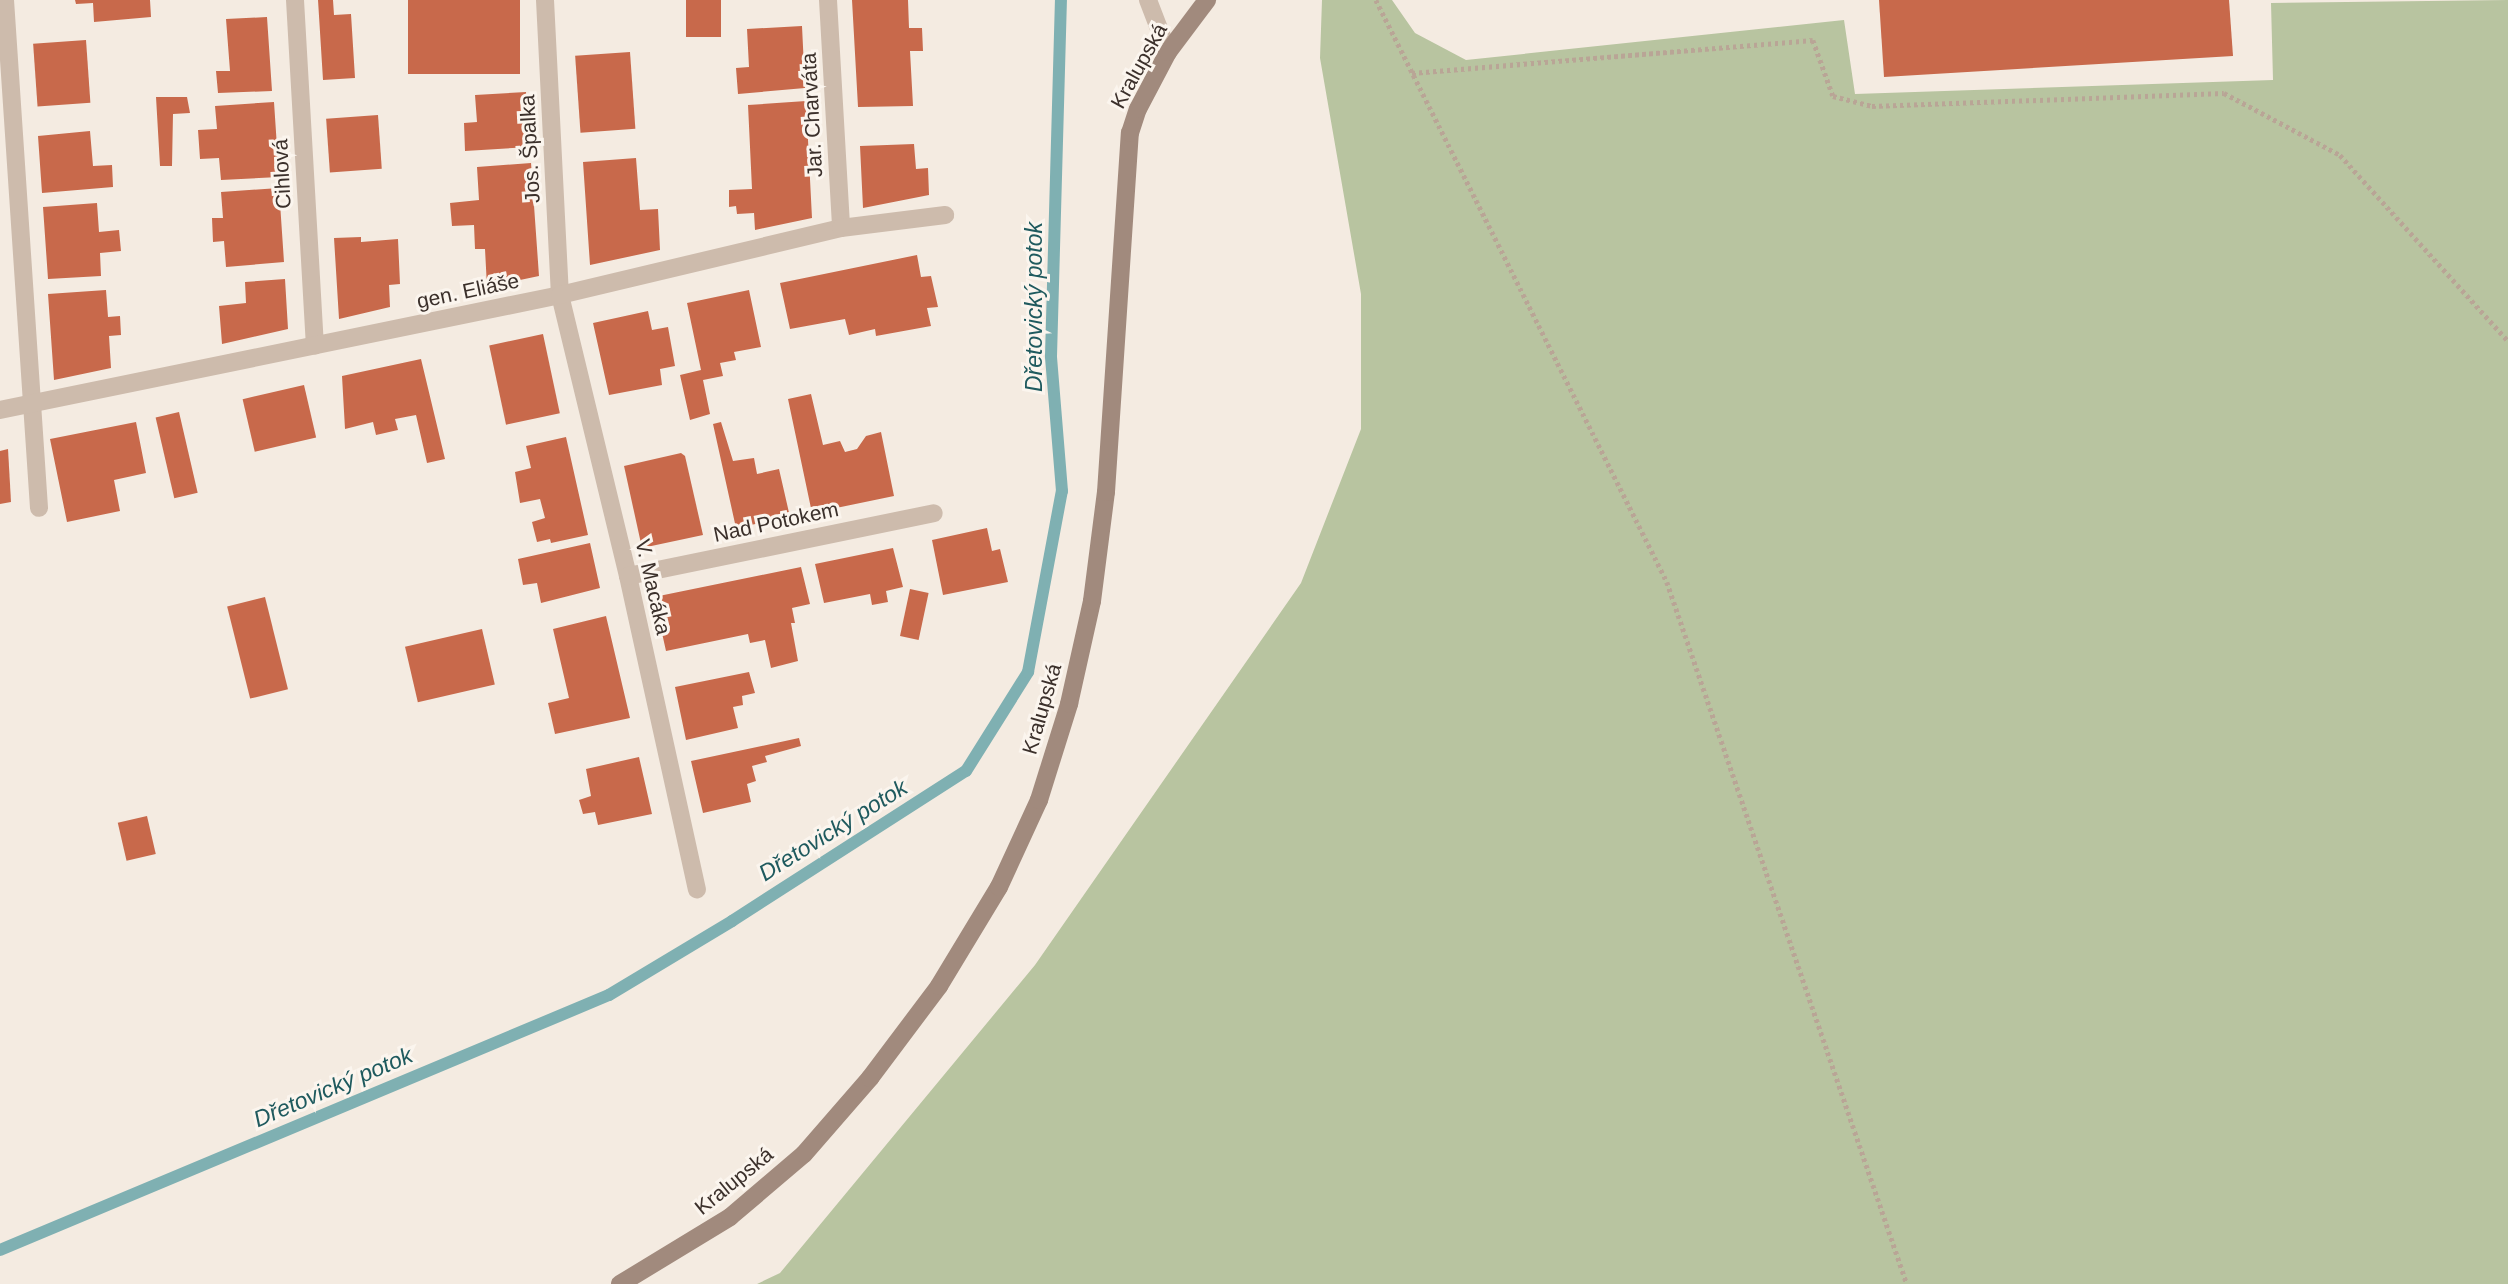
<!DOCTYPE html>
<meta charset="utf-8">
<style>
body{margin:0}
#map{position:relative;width:2508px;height:1284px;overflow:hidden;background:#f4ebe1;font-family:Arial,sans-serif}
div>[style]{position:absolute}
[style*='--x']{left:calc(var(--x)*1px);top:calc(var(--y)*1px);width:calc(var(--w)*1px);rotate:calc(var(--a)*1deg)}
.green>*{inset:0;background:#b8c4a0}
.stream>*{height:12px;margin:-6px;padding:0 6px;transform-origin:6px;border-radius:6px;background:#7fb0b2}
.building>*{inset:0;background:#c8694b;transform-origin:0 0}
.path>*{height:4.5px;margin-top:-2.25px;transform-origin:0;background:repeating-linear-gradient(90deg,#b9a596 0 3.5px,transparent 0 7px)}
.street>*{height:18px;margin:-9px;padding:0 9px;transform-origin:9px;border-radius:9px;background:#cdbbac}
.secondary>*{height:18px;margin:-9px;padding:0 9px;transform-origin:9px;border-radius:9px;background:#a18a7d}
span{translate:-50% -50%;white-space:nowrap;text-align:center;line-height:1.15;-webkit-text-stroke:6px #fbf5ee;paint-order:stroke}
.street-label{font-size:21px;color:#3b302b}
.water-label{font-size:23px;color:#1f5a5e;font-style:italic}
</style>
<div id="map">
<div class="green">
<div style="clip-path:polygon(1322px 0,1392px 0,1415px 33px,1466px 60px,1844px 20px,1855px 94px,2273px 80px,2271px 3px,2508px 0,2508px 1284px,757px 1284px,780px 1273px,1035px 965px,1301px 583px,1361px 429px,1361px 294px,1320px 58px)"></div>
</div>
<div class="stream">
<div style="--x:0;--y:1250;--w:660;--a:-22.72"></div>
<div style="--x:609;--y:995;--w:144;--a:-31"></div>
<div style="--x:732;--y:921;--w:278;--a:-32.7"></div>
<div style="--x:966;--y:771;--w:117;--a:-57.9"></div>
<div style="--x:1028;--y:672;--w:184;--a:-79.4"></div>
<div style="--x:1062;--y:491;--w:135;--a:-94.7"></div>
<div style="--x:1051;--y:356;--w:356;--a:-88.4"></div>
</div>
<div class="building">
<div style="clip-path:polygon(75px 0,150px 0,151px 17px,94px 22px,93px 3px,76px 4px)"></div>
<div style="clip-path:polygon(318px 0,333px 0,334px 15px,351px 14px,355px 78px,323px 80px)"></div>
<div style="left:408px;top:0;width:112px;height:74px"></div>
<div style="left:686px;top:0;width:35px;height:37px"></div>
<div style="clip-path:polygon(852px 0,908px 0,909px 28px,922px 28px,923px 51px,910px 51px,913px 106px,858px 107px)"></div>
<div style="clip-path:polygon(1879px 0,2229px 0,2233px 56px,1884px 77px)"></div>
<div style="clip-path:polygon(267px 17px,272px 91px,218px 93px,216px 71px,230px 71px,226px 19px)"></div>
<div style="clip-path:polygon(802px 26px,805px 88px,738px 94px,736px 68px,749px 67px,747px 29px)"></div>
<div style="left:86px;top:40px;width:63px;height:53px;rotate:86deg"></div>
<div style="left:630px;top:52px;width:77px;height:55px;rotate:86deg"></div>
<div style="clip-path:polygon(526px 92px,530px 147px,465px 151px,464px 123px,477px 122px,475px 95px)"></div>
<div style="clip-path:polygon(156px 97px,187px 97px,190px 113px,173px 114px,172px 166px,160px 166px)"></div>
<div style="clip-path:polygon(806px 101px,812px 218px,755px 230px,754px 213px,737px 214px,736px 206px,729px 207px,729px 190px,752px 189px,748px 105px)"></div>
<div style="clip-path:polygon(274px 102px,279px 177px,221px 180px,219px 158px,200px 159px,198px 130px,217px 129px,215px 106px)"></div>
<div style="left:378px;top:115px;width:54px;height:52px;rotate:86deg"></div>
<div style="clip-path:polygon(90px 131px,93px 166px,112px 165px,113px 187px,42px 193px,38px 136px)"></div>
<div style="clip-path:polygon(914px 144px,916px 169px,928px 168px,929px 195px,863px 208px,860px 146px)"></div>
<div style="clip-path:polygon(636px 158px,640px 210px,658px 209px,660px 250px,590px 265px,583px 162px)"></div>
<div style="clip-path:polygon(531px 163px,539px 276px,487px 287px,485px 249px,475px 249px,474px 225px,452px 226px,450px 203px,479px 200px,477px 167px)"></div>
<div style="clip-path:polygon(279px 188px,284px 262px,226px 267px,224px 241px,213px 242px,212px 218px,223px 218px,221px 192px)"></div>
<div style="clip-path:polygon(97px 203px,99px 232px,119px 230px,121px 251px,100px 253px,101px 276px,48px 279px,43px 207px)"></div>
<div style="clip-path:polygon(361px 237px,361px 242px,398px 239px,400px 284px,389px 285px,390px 307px,339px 319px,334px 238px)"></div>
<div style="clip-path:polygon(917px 255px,921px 277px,931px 276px,938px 307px,927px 308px,931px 326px,876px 336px,875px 329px,849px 335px,845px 319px,790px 329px,780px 283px)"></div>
<div style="clip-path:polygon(285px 279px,288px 329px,222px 344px,219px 306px,246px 303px,245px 282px)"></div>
<div style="clip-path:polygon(106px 290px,108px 317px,120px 316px,121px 335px,109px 336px,111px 368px,54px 380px,48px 294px)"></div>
<div style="clip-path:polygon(749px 290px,761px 347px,734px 352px,736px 360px,720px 363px,723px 376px,703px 380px,710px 414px,690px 420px,680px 375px,701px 370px,687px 303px)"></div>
<div style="clip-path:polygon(648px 311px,652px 330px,668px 327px,675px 366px,660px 369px,662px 385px,609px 395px,593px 323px)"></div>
<div style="left:543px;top:334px;width:81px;height:55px;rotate:78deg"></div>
<div style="clip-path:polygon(421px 359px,445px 459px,427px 463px,416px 415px,395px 419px,398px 430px,376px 435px,373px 422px,345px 429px,342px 376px)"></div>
<div style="left:304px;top:385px;width:54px;height:63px;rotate:77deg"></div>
<div style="clip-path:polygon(811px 394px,823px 445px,840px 441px,845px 452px,857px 449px,866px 436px,881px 432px,894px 496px,812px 513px,788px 399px)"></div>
<div style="left:179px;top:412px;width:83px;height:24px;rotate:77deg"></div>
<div style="clip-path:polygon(136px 422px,146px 473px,114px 480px,120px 511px,67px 522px,50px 439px)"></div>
<div style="clip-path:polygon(721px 422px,733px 461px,754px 458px,757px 474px,779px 469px,790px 517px,736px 528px,713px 424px)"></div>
<div style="clip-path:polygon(566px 437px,588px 535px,551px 543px,550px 539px,537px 542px,532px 522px,545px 518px,540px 499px,520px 503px,515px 472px,531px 468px,526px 446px)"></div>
<div style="clip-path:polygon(8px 449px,11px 502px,0 504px,0 451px)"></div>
<div style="clip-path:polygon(681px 453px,685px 456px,703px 535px,642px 548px,624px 466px)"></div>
<div style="clip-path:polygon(987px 528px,992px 551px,1000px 549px,1008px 582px,943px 595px,932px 540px)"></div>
<div style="clip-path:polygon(590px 543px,600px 588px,541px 603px,537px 583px,523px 585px,518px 559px)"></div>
<div style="clip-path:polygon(893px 548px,903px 587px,886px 591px,888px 602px,872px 605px,870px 594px,824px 603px,815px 564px)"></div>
<div style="clip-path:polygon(801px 567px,810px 604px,792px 608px,795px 623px,791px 623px,798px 661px,771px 668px,765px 640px,750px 643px,748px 634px,666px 651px,654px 597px)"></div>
<div style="left:910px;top:589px;width:19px;height:48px;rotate:12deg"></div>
<div style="left:265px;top:597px;width:95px;height:39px;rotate:76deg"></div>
<div style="clip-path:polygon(606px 616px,630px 718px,555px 734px,548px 703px,569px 698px,553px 629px)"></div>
<div style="left:482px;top:629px;width:57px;height:79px;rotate:77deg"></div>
<div style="clip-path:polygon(749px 672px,755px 693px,742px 696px,743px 705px,733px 707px,738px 728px,686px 740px,675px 687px)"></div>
<div style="clip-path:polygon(799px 738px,801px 746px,765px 756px,767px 762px,752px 766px,756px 781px,747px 784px,751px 802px,703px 813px,691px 761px)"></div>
<div style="clip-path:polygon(639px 757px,652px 814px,598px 825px,595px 812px,583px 814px,579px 800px,591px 796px,586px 769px)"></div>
<div style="left:147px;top:816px;width:39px;height:30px;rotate:77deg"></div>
</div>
<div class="path">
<div style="--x:1376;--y:0;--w:651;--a:63.43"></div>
<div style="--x:1667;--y:582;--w:742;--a:71.13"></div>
<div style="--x:1412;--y:73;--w:402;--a:-4.7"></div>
<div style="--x:1813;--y:40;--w:59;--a:70.3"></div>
<div style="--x:1833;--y:96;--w:40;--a:14.4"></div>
<div style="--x:1872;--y:106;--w:352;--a:-2.1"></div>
<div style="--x:2224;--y:93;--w:132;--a:28.1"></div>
<div style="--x:2340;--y:155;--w:251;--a:47.9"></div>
</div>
<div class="street">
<div style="--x:5;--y:0;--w:509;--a:86.17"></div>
<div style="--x:295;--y:0;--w:346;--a:86.7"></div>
<div style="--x:545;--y:0;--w:295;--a:87.1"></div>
<div style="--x:560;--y:295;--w:289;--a:76.4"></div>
<div style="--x:628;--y:576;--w:321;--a:77.6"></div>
<div style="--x:828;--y:0;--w:228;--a:86.7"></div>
<div style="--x:1148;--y:0;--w:56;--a:69"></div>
<div style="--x:0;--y:410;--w:572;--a:-11.6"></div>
<div style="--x:560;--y:295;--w:289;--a:-13.4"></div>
<div style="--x:841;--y:228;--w:105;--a:-7.1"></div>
<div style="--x:628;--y:576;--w:312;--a:-11.6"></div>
</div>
<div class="secondary">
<div style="--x:620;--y:1284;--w:129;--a:-31.3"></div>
<div style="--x:730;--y:1217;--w:97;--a:-40.4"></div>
<div style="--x:804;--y:1154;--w:101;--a:-49"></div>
<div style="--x:870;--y:1078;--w:115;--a:-53.1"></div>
<div style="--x:939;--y:986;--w:116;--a:-58.8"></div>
<div style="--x:999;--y:887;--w:96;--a:-65.3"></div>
<div style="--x:1039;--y:800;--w:101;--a:-72.6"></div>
<div style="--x:1069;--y:704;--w:106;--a:-77.4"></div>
<div style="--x:1092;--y:601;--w:110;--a:-82.7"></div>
<div style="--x:1106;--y:492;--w:360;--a:-86.2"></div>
<div style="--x:1130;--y:133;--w:25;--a:-72"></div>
<div style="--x:1138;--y:109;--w:64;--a:-62.2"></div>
<div style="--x:1168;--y:52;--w:65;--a:-53.1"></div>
</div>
<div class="street-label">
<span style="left:1139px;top:66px;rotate:-61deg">Kralupská</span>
<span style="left:812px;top:115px;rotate:-93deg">Jar. Charváta</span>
<span style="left:530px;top:149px;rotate:-93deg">Jos. Špalka</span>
<span style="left:282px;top:174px;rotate:-93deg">Cihlová</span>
<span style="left:468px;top:291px;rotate:-12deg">gen. Eliáše</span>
<span style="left:776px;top:522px;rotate:-12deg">Nad Potokem</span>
<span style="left:653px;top:587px;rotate:77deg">V. Macáka</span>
<span style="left:1042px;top:709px;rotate:-74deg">Kralupská</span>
<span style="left:734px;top:1181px;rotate:-39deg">Kralupská</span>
</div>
<div class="water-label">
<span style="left:1034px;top:307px;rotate:-90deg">Dřetovický potok</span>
<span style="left:833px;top:830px;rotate:-32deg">Dřetovický potok</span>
<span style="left:333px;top:1087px;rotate:-23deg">Dřetovický potok</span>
</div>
</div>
